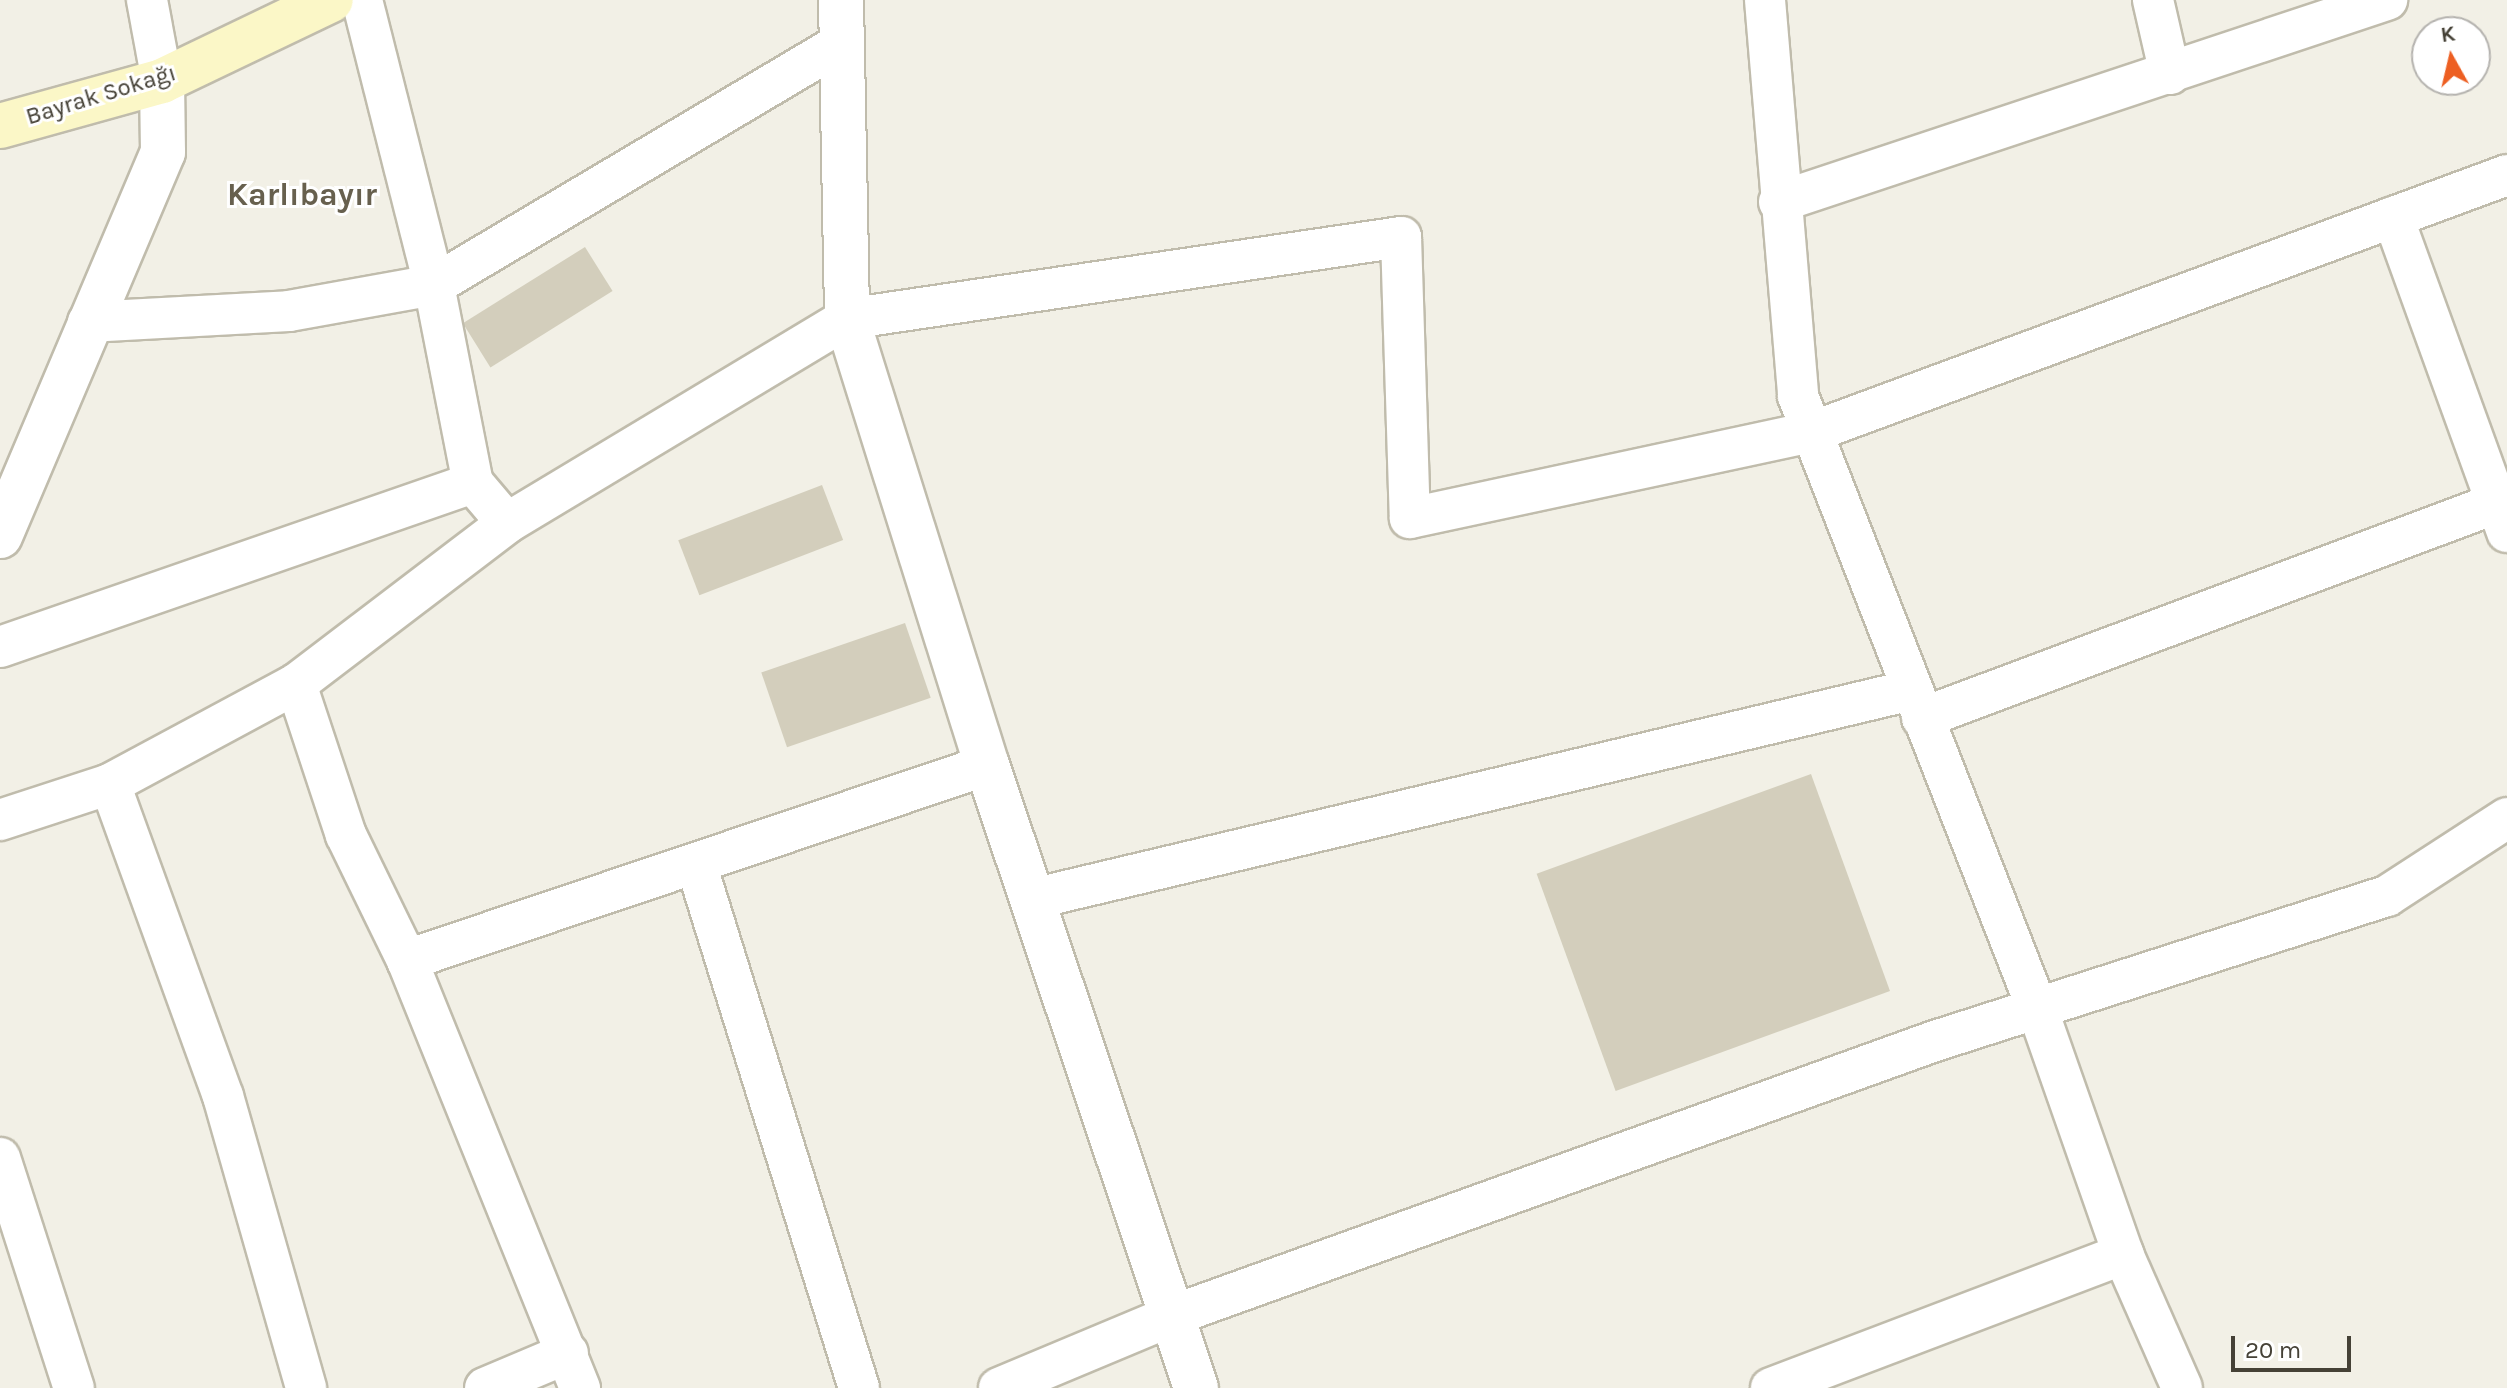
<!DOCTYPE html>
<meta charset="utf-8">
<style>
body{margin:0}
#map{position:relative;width:2507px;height:1388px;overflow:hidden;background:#f2f0e6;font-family:Karla,sans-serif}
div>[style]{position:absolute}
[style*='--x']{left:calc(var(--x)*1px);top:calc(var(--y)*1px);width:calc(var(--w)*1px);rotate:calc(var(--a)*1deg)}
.building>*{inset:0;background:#d3cebc;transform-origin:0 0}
.roads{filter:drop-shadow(2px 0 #c0bcac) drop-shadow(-2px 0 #c0bcac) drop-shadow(0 2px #c0bcac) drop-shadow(0 -2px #c0bcac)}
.minor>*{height:40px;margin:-20px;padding:0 20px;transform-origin:20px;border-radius:20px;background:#fff}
.tertiary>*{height:44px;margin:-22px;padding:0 22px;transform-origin:22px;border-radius:22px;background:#fff}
.secondary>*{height:44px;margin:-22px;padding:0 22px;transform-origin:22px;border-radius:22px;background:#fbf7c7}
span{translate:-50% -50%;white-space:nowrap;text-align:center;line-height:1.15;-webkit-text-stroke:6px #fff;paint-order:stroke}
.street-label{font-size:24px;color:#454136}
.district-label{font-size:32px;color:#67604e;font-weight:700}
.north{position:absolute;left:2411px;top:16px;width:80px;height:80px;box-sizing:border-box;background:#fff;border:2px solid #b5b3af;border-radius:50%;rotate:352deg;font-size:22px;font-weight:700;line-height:32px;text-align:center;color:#454136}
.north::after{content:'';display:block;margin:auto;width:28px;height:36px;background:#ed5f22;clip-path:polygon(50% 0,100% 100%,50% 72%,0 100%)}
.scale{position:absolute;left:2231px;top:1336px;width:120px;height:36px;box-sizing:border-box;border:4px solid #454136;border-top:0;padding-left:10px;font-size:24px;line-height:28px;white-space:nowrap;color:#454136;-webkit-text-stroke:6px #fff;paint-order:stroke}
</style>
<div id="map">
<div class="building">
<div style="left:585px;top:247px;width:52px;height:144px;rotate:58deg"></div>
<div style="left:822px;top:485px;width:59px;height:154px;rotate:69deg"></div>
<div style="left:905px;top:623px;width:79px;height:152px;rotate:71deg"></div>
<div style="left:1811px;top:774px;width:231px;height:292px;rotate:70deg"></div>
</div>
<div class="roads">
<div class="minor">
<div style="--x:147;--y:0;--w:82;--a:79.5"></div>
<div style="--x:362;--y:0;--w:294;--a:75.8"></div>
<div style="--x:434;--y:285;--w:202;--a:78.9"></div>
<div style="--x:1765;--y:0;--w:397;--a:85.2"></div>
<div style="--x:1798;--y:396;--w:657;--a:68.67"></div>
<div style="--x:2037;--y:1008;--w:261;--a:70.7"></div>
<div style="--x:2123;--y:1254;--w:146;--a:66.2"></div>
<div style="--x:2153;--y:0;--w:76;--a:77.1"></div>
<div style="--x:1779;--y:202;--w:641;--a:-18.38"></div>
<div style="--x:2393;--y:217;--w:335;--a:70.1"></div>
<div style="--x:88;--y:322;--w:201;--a:-3.1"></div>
<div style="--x:289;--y:311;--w:147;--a:-10.2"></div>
<div style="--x:434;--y:285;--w:474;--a:-30.7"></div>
<div style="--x:0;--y:647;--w:501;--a:-19.12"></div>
<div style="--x:473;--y:483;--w:52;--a:49.6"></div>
<div style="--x:296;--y:684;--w:159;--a:71.7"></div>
<div style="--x:346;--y:835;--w:139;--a:64"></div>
<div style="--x:407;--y:960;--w:462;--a:68"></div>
<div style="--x:1922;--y:718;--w:611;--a:-20.51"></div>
<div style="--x:110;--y:784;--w:332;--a:70.1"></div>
<div style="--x:223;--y:1096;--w:304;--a:74.1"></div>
<div style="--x:0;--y:820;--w:116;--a:-18.1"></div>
<div style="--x:110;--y:784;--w:211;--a:-28.3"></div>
<div style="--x:296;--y:684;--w:265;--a:-37.3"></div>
<div style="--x:507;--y:523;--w:397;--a:-31"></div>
<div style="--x:847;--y:319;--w:560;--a:-8.42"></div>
<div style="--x:1401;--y:237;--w:281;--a:88.2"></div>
<div style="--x:1410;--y:518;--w:411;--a:-12.1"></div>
<div style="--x:1812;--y:432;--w:741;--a:-20.29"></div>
<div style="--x:696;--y:864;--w:549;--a:72.72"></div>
<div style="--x:1032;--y:899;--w:904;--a:-13.37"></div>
<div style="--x:407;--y:960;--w:612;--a:-18.58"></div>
<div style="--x:0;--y:1158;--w:242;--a:72.2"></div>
<div style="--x:485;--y:1388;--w:90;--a:-22.9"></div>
<div style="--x:999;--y:1388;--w:186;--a:-22.7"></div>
<div style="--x:1171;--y:1316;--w:812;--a:-19.8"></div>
<div style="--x:1935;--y:1041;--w:475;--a:-17.8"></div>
<div style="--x:2387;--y:896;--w:143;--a:-33"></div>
<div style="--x:1771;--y:1388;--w:377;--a:-20.8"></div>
</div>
<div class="tertiary">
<div style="--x:841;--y:0;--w:319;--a:88.9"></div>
<div style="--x:847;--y:319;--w:467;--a:72.6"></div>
<div style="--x:987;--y:765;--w:657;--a:71.45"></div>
<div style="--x:0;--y:536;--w:417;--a:-67"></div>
<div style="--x:163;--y:152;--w:71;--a:-90.8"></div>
</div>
<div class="secondary">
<div style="--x:0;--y:126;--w:168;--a:-15.5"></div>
<div style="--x:162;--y:81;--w:187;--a:-25.6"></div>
</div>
</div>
<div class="street-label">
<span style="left:101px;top:95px;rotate:-17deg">Bayrak Sokağı</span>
</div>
<div class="district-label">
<span style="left:302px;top:195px">Karlıbayır</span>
</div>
<div class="north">K</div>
<div class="scale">20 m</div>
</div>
